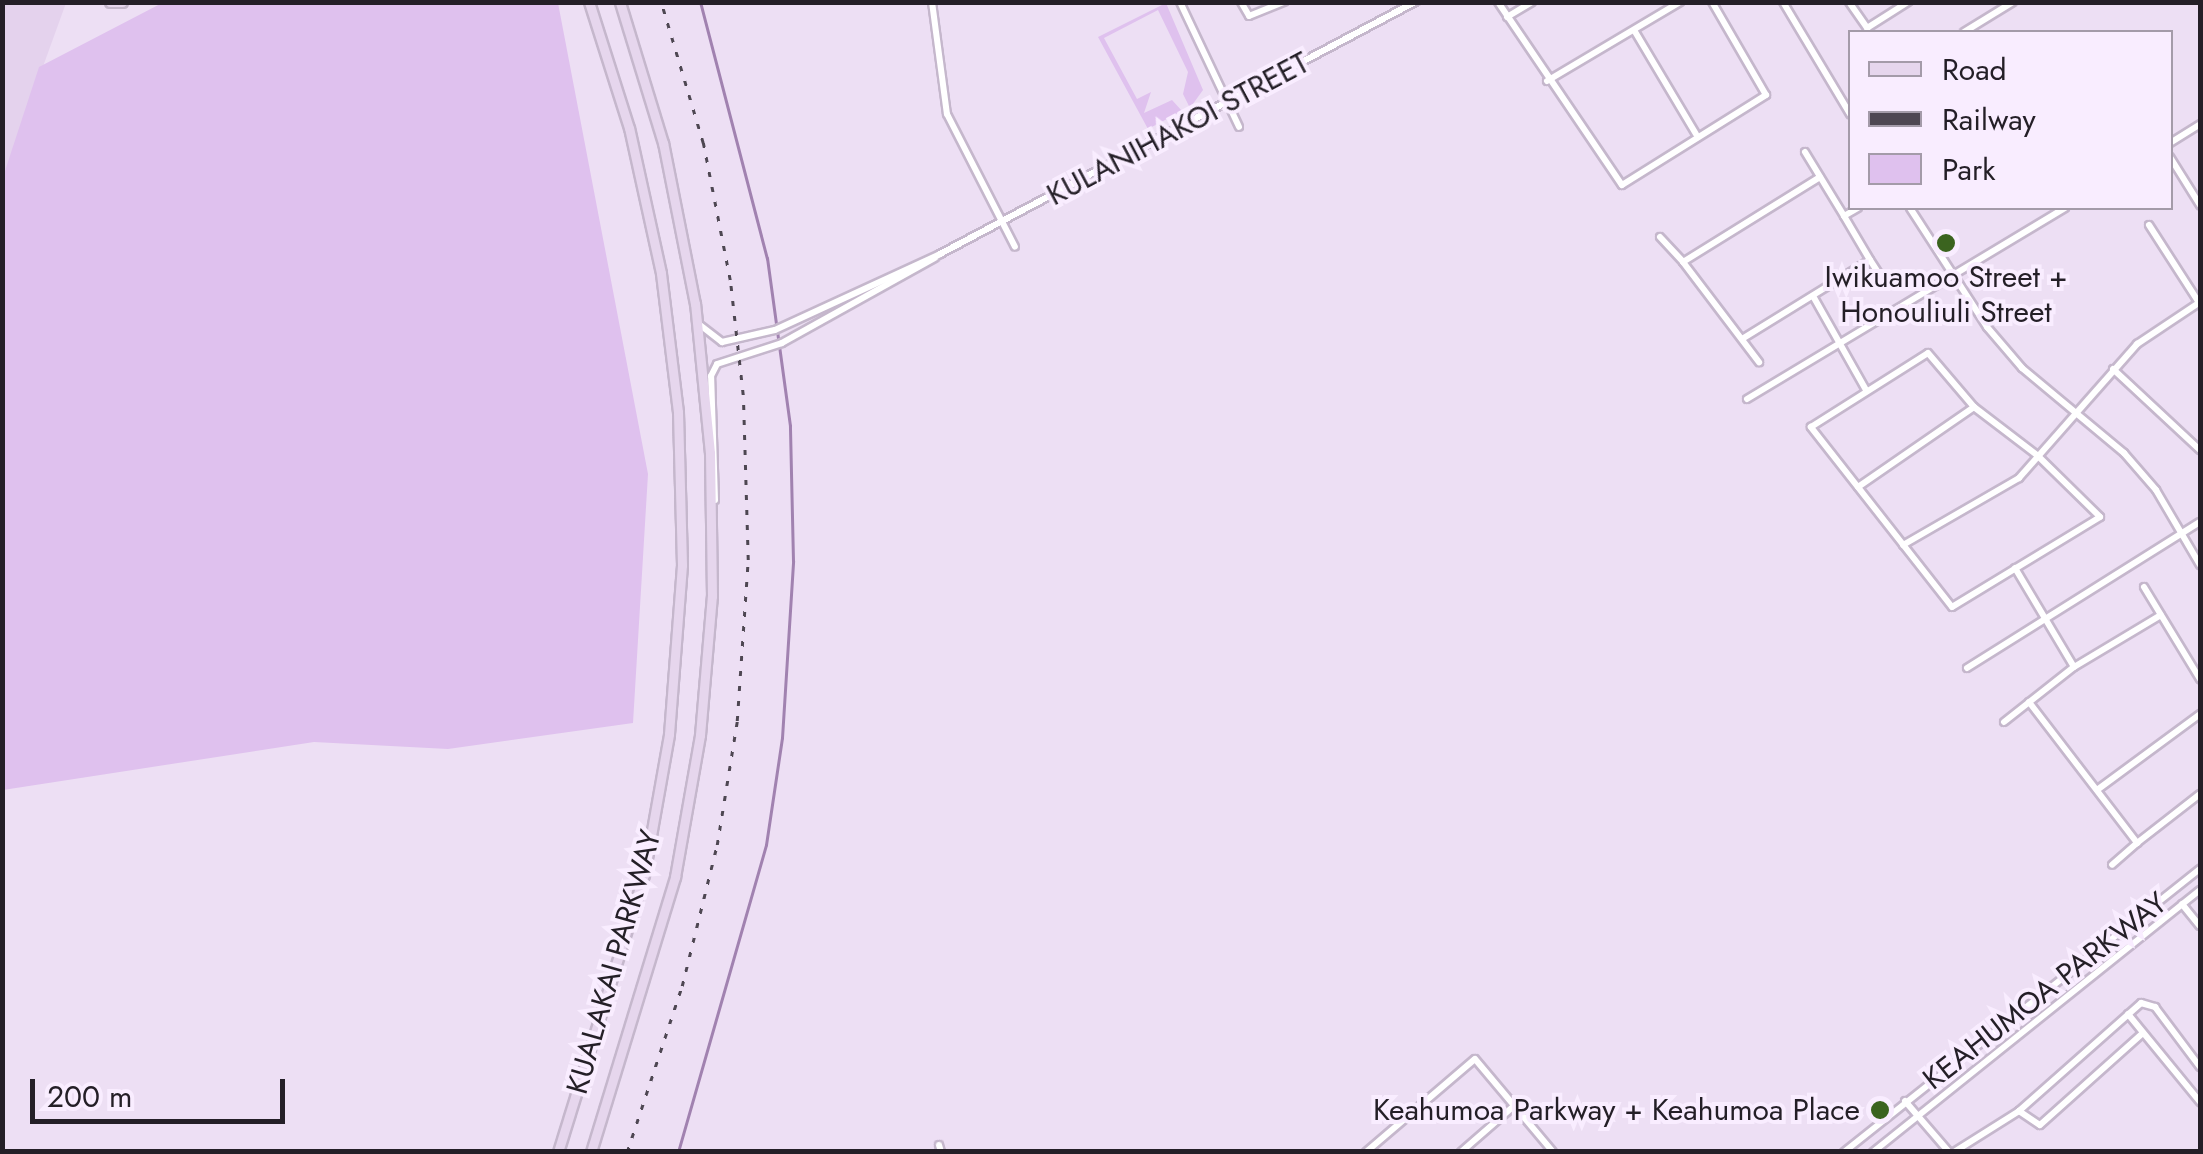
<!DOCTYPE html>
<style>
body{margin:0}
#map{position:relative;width:2203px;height:1154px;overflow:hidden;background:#eddff4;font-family:Jost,sans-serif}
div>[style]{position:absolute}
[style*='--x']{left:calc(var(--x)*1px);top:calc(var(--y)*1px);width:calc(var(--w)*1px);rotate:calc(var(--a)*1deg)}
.built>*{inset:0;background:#e4d2ed}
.green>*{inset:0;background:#dfc1ee}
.stream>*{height:2.5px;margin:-1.25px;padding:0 1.25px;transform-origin:1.25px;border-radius:1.25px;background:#a182b0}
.roads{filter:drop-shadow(2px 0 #c5b7cc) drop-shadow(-2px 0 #c5b7cc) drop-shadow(0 2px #c5b7cc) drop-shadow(0 -2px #c5b7cc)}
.minor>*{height:6px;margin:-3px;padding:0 3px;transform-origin:3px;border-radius:3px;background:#fff}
.secondary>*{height:9px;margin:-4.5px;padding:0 4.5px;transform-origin:4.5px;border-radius:4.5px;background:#e6d6ed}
.rail>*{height:2.5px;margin-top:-1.25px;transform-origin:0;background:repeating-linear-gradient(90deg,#4e4752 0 5px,transparent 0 15px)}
.dots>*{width:28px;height:28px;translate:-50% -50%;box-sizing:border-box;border:5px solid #f9edff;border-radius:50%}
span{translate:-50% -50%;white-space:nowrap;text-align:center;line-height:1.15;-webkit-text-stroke:8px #f9edff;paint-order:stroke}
.street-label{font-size:30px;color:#241f27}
.poi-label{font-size:30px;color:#241f27}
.right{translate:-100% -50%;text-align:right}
.frame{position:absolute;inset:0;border:5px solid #241f27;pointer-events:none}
.legend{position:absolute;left:1848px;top:30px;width:325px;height:180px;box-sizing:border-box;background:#f9edff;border:2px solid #a49ba9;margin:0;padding:12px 18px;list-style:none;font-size:30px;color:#241f27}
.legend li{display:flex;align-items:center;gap:20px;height:50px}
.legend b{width:50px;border:2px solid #a49ba9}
.scale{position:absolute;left:30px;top:1079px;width:255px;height:45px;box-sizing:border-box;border:5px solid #241f27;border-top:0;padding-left:12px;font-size:30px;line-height:35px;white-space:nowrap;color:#241f27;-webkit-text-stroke:8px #f9edff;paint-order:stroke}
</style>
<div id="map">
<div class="built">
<div style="clip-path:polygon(3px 3px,66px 3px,3px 177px)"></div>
</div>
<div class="green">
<div style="clip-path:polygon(164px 2px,558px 3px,648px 474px,633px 723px,448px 749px,314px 742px,3px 790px,3px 177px,39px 67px)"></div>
<div style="clip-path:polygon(1166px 3px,1203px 90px,1190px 108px,1183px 94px,1188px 72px,1158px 10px,1104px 38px,1137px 99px,1151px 92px,1144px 113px,1172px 100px,1182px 111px,1148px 129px,1098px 37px)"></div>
</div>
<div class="stream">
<div style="--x:678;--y:1152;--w:319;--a:-74"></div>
<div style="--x:766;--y:845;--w:108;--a:-81.5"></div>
<div style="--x:782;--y:738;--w:177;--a:-86.4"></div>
<div style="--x:793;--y:561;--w:135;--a:-91.3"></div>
<div style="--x:790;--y:426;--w:169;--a:-97.8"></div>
<div style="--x:767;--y:259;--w:266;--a:-104.6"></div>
</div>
<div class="roads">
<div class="minor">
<div style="--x:932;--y:2;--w:113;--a:82.4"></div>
<div style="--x:947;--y:114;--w:149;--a:62.9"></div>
<div style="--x:1180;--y:2;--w:138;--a:64.7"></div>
<div style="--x:1241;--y:2;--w:16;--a:60"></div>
<div style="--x:1249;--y:16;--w:38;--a:-22"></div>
<div style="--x:1498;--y:2;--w:221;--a:55.9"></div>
<div style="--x:1622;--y:185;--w:170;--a:-32"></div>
<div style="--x:1766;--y:95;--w:108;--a:-120.1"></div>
<div style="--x:1783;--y:2;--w:131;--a:59.1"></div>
<div style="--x:1849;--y:2;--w:32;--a:55"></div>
<div style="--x:1867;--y:28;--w:49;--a:-32.4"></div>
<div style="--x:1507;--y:17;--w:29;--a:-31"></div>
<div style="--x:1634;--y:30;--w:121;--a:59.2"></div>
<div style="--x:1964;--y:32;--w:57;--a:-31.5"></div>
<div style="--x:1547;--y:81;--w:155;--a:-30.7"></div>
<div style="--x:2170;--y:143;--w:36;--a:-32"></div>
<div style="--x:1805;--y:152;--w:75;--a:58.6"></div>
<div style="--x:1844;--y:216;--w:16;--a:-30"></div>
<div style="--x:2170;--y:157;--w:57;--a:58"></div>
<div style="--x:1910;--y:208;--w:142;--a:57.1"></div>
<div style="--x:1987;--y:327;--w:54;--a:49.5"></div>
<div style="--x:2022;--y:368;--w:133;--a:39.8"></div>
<div style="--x:2124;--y:453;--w:49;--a:49.1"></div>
<div style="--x:2156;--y:490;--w:87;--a:59.6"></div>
<div style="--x:1844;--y:216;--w:51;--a:59.4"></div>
<div style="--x:2149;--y:225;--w:94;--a:57.2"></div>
<div style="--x:1660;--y:237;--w:34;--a:47"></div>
<div style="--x:1683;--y:262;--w:161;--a:-31.8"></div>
<div style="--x:1683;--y:262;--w:126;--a:52.8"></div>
<div style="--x:1813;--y:296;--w:108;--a:60.6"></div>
<div style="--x:700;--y:325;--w:28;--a:38"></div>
<div style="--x:722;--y:342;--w:54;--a:-12.8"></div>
<div style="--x:775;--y:330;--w:182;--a:-24.7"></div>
<div style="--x:940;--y:254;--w:538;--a:-27.95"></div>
<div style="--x:1742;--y:339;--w:150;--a:-31.7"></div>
<div style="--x:1870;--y:260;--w:27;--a:57"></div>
<div style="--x:1928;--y:353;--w:71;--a:49.6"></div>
<div style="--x:1974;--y:407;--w:81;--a:37.4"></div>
<div style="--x:2038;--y:456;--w:87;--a:44.5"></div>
<div style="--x:2100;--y:517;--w:173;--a:148.7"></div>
<div style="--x:1952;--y:607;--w:229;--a:-128.1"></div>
<div style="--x:1811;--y:427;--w:138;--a:-32.3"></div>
<div style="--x:2113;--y:369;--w:119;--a:43"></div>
<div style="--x:1747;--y:399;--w:371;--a:-31"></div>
<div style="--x:1858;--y:487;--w:141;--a:-34.6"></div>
<div style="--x:715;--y:500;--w:124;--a:-91.8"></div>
<div style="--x:711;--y:376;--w:13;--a:-63"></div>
<div style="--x:717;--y:364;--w:68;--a:-17.9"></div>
<div style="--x:782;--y:343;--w:175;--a:-29.1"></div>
<div style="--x:1903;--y:545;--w:134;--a:-30"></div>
<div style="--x:2019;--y:478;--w:179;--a:-48.6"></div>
<div style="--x:2137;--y:344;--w:76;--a:-33.7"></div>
<div style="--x:2015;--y:568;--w:115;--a:59.2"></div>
<div style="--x:2144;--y:587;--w:108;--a:58.7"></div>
<div style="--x:1967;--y:668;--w:275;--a:-32.1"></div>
<div style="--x:2029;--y:702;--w:178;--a:52.5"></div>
<div style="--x:2137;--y:843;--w:33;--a:139"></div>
<div style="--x:2004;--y:722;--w:89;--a:-38.2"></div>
<div style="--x:2074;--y:667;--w:101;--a:-30.9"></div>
<div style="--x:2097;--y:790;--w:128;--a:-36.4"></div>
<div style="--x:2137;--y:843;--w:80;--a:-37.9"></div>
<div style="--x:2182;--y:904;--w:28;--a:51"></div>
<div style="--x:2128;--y:1014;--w:114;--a:50.7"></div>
<div style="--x:1905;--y:1101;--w:67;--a:49.2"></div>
<div style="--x:2019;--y:1111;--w:25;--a:34"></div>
<div style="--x:2040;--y:1125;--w:138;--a:-41.8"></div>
<div style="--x:939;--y:1145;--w:7;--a:74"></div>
<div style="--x:1366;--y:1152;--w:143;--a:-40.5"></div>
<div style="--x:1475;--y:1059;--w:121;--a:50"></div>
<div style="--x:1461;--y:1152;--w:70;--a:-41"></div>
<div style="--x:1844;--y:1152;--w:455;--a:-38.5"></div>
<div style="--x:1873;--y:1152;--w:419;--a:-38.7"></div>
<div style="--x:1954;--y:1152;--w:77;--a:-32.2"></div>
<div style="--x:2019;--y:1111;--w:163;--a:-41.5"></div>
<div style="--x:2141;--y:1003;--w:15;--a:16"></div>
<div style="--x:2155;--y:1007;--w:75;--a:53.1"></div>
</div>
<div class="secondary">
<div style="--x:110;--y:2;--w:12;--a:0"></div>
<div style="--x:558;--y:1152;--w:290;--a:-72.8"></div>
<div style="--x:644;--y:875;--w:143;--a:-79.9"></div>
<div style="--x:669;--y:734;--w:169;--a:-85.6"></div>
<div style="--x:682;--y:565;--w:153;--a:-91.5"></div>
<div style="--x:678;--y:412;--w:140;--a:-97"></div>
<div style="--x:661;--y:273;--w:148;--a:-102.4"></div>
<div style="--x:629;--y:128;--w:132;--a:-107.6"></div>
<div style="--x:591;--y:1152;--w:288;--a:-73"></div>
<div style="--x:675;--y:877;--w:144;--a:-80"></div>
<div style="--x:700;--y:735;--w:140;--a:-85.1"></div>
<div style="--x:712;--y:596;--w:143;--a:-90.8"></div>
<div style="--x:710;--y:453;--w:150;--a:-95.7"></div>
<div style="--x:695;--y:304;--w:164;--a:-101.2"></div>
<div style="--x:663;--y:143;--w:147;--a:-107"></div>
</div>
</div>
<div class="rail">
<div style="--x:627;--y:1152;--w:175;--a:-71.7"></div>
<div style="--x:682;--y:986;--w:145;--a:-76.1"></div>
<div style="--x:717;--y:845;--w:126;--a:-80.8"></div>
<div style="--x:737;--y:721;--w:161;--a:-86.1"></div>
<div style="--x:748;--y:560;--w:165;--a:-91.7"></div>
<div style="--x:743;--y:395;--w:116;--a:-96.4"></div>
<div style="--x:730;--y:280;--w:140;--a:-101.1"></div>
<div style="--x:703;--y:143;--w:147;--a:-106.6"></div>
</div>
<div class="dots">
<div style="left:1946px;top:243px;background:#3b641f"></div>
<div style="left:1880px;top:1110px;background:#3b641f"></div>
</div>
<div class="street-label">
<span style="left:1178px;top:129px;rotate:-28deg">KULANIHAKOI STREET</span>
<span style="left:614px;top:962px;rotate:-74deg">KUALAKAI PARKWAY</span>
<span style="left:2045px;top:991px;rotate:-38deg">KEAHUMOA PARKWAY</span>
</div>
<div class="poi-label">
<span style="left:1946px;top:294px">Iwikuamoo Street +<br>Honouliuli Street</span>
<span class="right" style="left:1860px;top:1110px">Keahumoa Parkway + Keahumoa Place</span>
</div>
<div class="frame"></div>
<ul class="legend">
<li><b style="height:12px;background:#e6d6ed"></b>Road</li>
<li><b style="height:12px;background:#4e4752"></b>Railway</li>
<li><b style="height:28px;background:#dfc1ee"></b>Park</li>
</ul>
<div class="scale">200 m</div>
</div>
